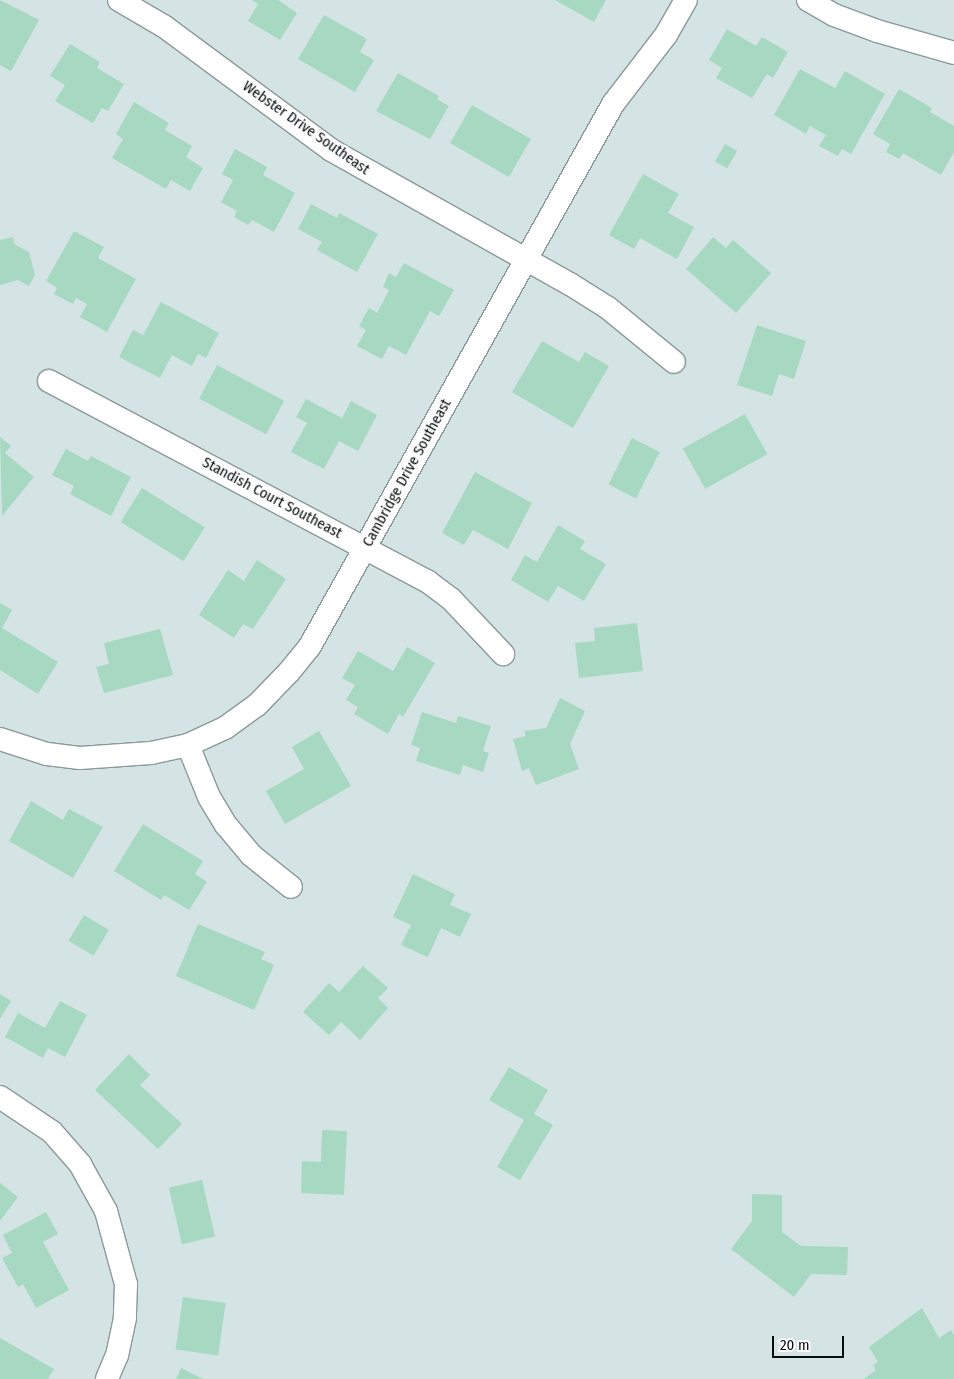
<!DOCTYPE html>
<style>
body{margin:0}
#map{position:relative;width:954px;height:1379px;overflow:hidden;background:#d4e4e4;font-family:"Fira Sans Condensed",sans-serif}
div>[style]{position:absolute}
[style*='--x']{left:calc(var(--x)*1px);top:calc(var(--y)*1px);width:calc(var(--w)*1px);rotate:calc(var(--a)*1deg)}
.building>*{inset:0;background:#a7d8c2;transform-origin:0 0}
.roads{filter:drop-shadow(1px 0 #8a9999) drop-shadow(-1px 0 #8a9999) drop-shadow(0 1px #8a9999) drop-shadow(0 -1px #8a9999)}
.minor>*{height:22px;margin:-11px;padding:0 11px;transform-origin:11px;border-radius:11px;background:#fff}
span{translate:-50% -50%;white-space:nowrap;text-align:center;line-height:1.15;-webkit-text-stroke:4px #fff;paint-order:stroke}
.street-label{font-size:15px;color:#070c0c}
.scale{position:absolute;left:772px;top:1336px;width:72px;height:22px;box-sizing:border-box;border:2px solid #070c0c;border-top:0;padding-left:6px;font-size:15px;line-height:18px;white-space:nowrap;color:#070c0c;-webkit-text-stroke:4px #fff;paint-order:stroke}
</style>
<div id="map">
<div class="building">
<div style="clip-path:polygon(0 0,39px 20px,11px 71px,0 65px)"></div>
<div style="clip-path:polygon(252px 0,278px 0,297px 13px,280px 40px,248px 21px,258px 4px)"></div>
<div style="clip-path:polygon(555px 0,606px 0,594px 22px)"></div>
<div style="clip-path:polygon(324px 15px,367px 39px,360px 52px,374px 60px,355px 92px,298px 59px)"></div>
<div style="clip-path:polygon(727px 29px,756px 46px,762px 37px,788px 52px,773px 78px,767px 74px,752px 98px,716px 78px,722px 68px,709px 60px)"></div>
<div style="clip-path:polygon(70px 44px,100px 62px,97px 68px,124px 84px,108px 111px,102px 108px,93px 123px,55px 101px,65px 85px,50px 76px)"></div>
<div style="clip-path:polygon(800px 69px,835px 88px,845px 71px,885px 94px,851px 154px,842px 149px,838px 156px,819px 146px,826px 135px,810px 126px,806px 134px,774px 115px)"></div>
<div style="clip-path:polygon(398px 73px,439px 96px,437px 99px,449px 106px,430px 139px,376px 111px)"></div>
<div style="clip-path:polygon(899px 89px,932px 108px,930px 112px,954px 126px,954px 152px,941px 175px,903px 153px,899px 159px,886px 152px,890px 144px,873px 134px)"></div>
<div style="clip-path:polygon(134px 102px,169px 123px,165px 130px,192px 146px,186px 157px,203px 168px,190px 191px,171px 180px,166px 189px,112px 158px,123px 139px,116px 134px)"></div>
<div style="left:472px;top:105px;width:68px;height:44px;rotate:30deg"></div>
<div style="left:725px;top:144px;width:14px;height:20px;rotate:30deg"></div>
<div style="clip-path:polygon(235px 149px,267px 167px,263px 175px,295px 193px,274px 232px,252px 220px,248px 225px,234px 217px,237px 211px,221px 202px,233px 180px,222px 174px)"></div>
<div style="clip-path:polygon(643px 174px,679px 194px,668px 213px,694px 227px,677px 259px,640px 238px,634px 249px,609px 235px)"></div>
<div style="clip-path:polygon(311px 204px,337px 218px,339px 213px,378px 234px,357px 272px,317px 250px,322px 242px,298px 229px)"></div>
<div style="clip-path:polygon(74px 231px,104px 247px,98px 258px,136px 279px,107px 332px,80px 317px,87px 304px,76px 298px,73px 304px,54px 294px,57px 288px,46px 281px)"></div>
<div style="clip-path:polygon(13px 237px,14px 244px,29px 252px,35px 275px,29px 286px,18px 280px,0 285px,0 240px)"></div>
<div style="clip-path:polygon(713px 237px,726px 248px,733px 240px,771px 273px,736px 313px,686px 269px)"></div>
<div style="clip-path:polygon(404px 263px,454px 290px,439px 316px,430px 311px,406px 355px,389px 346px,382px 359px,357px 346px,366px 330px,359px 326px,369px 308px,377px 313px,389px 290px,383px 287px,389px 273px,396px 277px)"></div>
<div style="clip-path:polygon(161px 302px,219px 333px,206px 358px,198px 354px,192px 366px,172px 355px,160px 378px,119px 357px,133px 330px,143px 335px)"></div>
<div style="clip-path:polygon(757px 325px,806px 341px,794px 379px,779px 374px,772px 396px,737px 385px)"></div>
<div style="clip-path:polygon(542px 341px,579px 362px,585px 352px,609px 366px,573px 428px,512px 392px)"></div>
<div style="left:217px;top:365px;width:76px;height:38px;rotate:28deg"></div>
<div style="clip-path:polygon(306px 399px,342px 418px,351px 401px,377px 415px,358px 451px,339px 441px,324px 469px,291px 452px,307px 423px,296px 417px)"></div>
<div style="left:745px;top:414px;width:46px;height:71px;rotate:61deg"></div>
<div style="clip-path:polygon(0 437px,11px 446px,5px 453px,34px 477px,2px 516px)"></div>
<div style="left:632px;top:438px;width:31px;height:52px;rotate:27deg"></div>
<div style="clip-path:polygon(66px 449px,88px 461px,91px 456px,131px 477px,111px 516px,70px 494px,74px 486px,52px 475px)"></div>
<div style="clip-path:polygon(475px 472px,532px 503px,508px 549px,473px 530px,464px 545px,442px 533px)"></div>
<div style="left:142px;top:488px;width:74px;height:40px;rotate:32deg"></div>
<div style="clip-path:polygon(558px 525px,585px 541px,580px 549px,606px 564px,584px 601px,558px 586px,548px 602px,511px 580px,525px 555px,537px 562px)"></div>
<div style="clip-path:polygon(257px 560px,286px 579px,253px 629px,243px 624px,234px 638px,199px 615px,228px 570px,244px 581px)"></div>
<div style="clip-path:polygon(0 603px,12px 610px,2px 628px,58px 662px,38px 694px,0 670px)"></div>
<div style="clip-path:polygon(637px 623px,643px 671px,579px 678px,575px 643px,595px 641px,594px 628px)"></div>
<div style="clip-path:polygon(160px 629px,173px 675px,104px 693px,96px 667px,109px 664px,104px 643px)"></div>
<div style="clip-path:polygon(407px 647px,435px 663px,403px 717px,399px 714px,388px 734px,354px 714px,358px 707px,346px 700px,355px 685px,342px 678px,358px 651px,393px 671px)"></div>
<div style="clip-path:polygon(560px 698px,585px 711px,570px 744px,579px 769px,536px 785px,529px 768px,522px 771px,513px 739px,526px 736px,524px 731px,546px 728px)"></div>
<div style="clip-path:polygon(422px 712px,456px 723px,458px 716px,491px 726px,483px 751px,489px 753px,483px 772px,463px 765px,460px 775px,416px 761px,420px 748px,411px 745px)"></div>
<div style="clip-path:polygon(319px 731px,351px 786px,285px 824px,266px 791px,304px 769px,292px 747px)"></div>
<div style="clip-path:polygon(31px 801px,63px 820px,69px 809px,103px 827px,73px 878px,9px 841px)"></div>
<div style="clip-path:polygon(143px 824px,203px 861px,195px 874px,207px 882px,189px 910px,164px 895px,161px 900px,114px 871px)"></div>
<div style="clip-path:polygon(413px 874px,455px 894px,450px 905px,471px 914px,460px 937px,441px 928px,428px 957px,401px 945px,411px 925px,393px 917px)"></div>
<div style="left:84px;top:915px;width:29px;height:30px;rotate:31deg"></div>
<div style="clip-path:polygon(198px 924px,265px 952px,261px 959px,274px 965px,254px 1010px,176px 976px)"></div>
<div style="clip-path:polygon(363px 966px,388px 988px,378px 998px,388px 1008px,360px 1040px,341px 1022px,329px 1035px,303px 1012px,329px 983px,339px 992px)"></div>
<div style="clip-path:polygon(0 994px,11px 1001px,0 1019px)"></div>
<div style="clip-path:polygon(60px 1001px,87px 1015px,65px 1057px,48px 1048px,43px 1058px,5px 1037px,18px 1013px,45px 1028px)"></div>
<div style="clip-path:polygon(129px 1054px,150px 1075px,140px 1085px,182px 1124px,158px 1149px,95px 1090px)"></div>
<div style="clip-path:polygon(509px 1067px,548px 1090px,534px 1114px,553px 1125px,520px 1180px,497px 1167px,524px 1120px,489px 1100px)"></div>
<div style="clip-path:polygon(322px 1130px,347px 1131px,344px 1195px,301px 1193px,302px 1161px,321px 1162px)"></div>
<div style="left:202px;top:1180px;width:58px;height:34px;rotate:77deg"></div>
<div style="clip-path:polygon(0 1183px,18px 1197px,0 1221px)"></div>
<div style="clip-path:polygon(752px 1194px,782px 1195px,782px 1232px,801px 1246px,848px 1247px,847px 1275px,811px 1274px,794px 1297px,731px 1249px,752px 1221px)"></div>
<div style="clip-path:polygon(46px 1212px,58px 1234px,43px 1242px,69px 1290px,36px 1308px,23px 1284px,18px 1287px,2px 1258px,12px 1253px,3px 1235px)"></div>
<div style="left:183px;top:1297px;width:43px;height:53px;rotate:8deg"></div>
<div style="clip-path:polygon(922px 1308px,939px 1338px,951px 1330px,954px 1335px,954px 1379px,864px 1379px,876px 1370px,873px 1365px,878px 1362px,869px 1347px)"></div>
<div style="clip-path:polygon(0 1338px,54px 1369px,48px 1379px,0 1379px)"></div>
<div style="clip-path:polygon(181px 1368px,203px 1379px,176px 1379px)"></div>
</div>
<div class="roads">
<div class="minor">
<div style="--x:119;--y:0;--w:53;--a:30.4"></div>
<div style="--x:165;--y:27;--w:207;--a:36.5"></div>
<div style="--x:331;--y:150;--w:274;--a:29.3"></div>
<div style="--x:570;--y:284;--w:45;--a:32.3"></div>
<div style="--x:608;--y:308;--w:85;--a:39.3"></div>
<div style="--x:808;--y:0;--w:30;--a:30"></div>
<div style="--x:834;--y:15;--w:46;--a:20.4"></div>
<div style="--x:877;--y:31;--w:80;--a:15.9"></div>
<div style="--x:49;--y:381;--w:428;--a:27.9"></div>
<div style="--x:427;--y:581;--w:30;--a:37"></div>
<div style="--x:451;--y:599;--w:76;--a:46.6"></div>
<div style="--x:0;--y:739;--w:49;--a:17.7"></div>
<div style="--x:47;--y:754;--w:33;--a:7"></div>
<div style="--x:80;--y:758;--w:71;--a:-4"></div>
<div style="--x:151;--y:753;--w:38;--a:-12"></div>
<div style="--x:188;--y:745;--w:41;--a:-24.7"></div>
<div style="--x:225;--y:728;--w:39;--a:-36"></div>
<div style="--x:257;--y:705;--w:46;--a:-45.9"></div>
<div style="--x:289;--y:672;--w:33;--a:-51"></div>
<div style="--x:310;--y:646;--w:621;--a:-60.79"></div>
<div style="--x:613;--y:104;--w:87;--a:-52.5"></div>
<div style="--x:666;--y:35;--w:40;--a:-60.3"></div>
<div style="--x:188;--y:745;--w:56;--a:68"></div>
<div style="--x:209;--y:797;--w:33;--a:59"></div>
<div style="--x:226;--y:825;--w:39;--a:50"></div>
<div style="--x:251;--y:855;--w:51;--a:38.7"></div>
<div style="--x:0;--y:1097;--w:63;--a:33.9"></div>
<div style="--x:52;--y:1132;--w:43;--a:48.8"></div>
<div style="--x:80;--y:1164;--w:54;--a:61"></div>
<div style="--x:106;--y:1211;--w:76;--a:74.7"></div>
<div style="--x:126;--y:1284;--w:34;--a:92"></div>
<div style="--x:125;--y:1318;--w:38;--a:102"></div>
<div style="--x:117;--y:1355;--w:26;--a:113"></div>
</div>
</div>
<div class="street-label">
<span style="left:306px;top:128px;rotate:35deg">Webster Drive Southeast</span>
<span style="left:407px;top:473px;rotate:-61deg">Cambridge Drive Southeast</span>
<span style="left:272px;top:498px;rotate:28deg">Standish Court Southeast</span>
</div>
<div class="scale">20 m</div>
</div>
